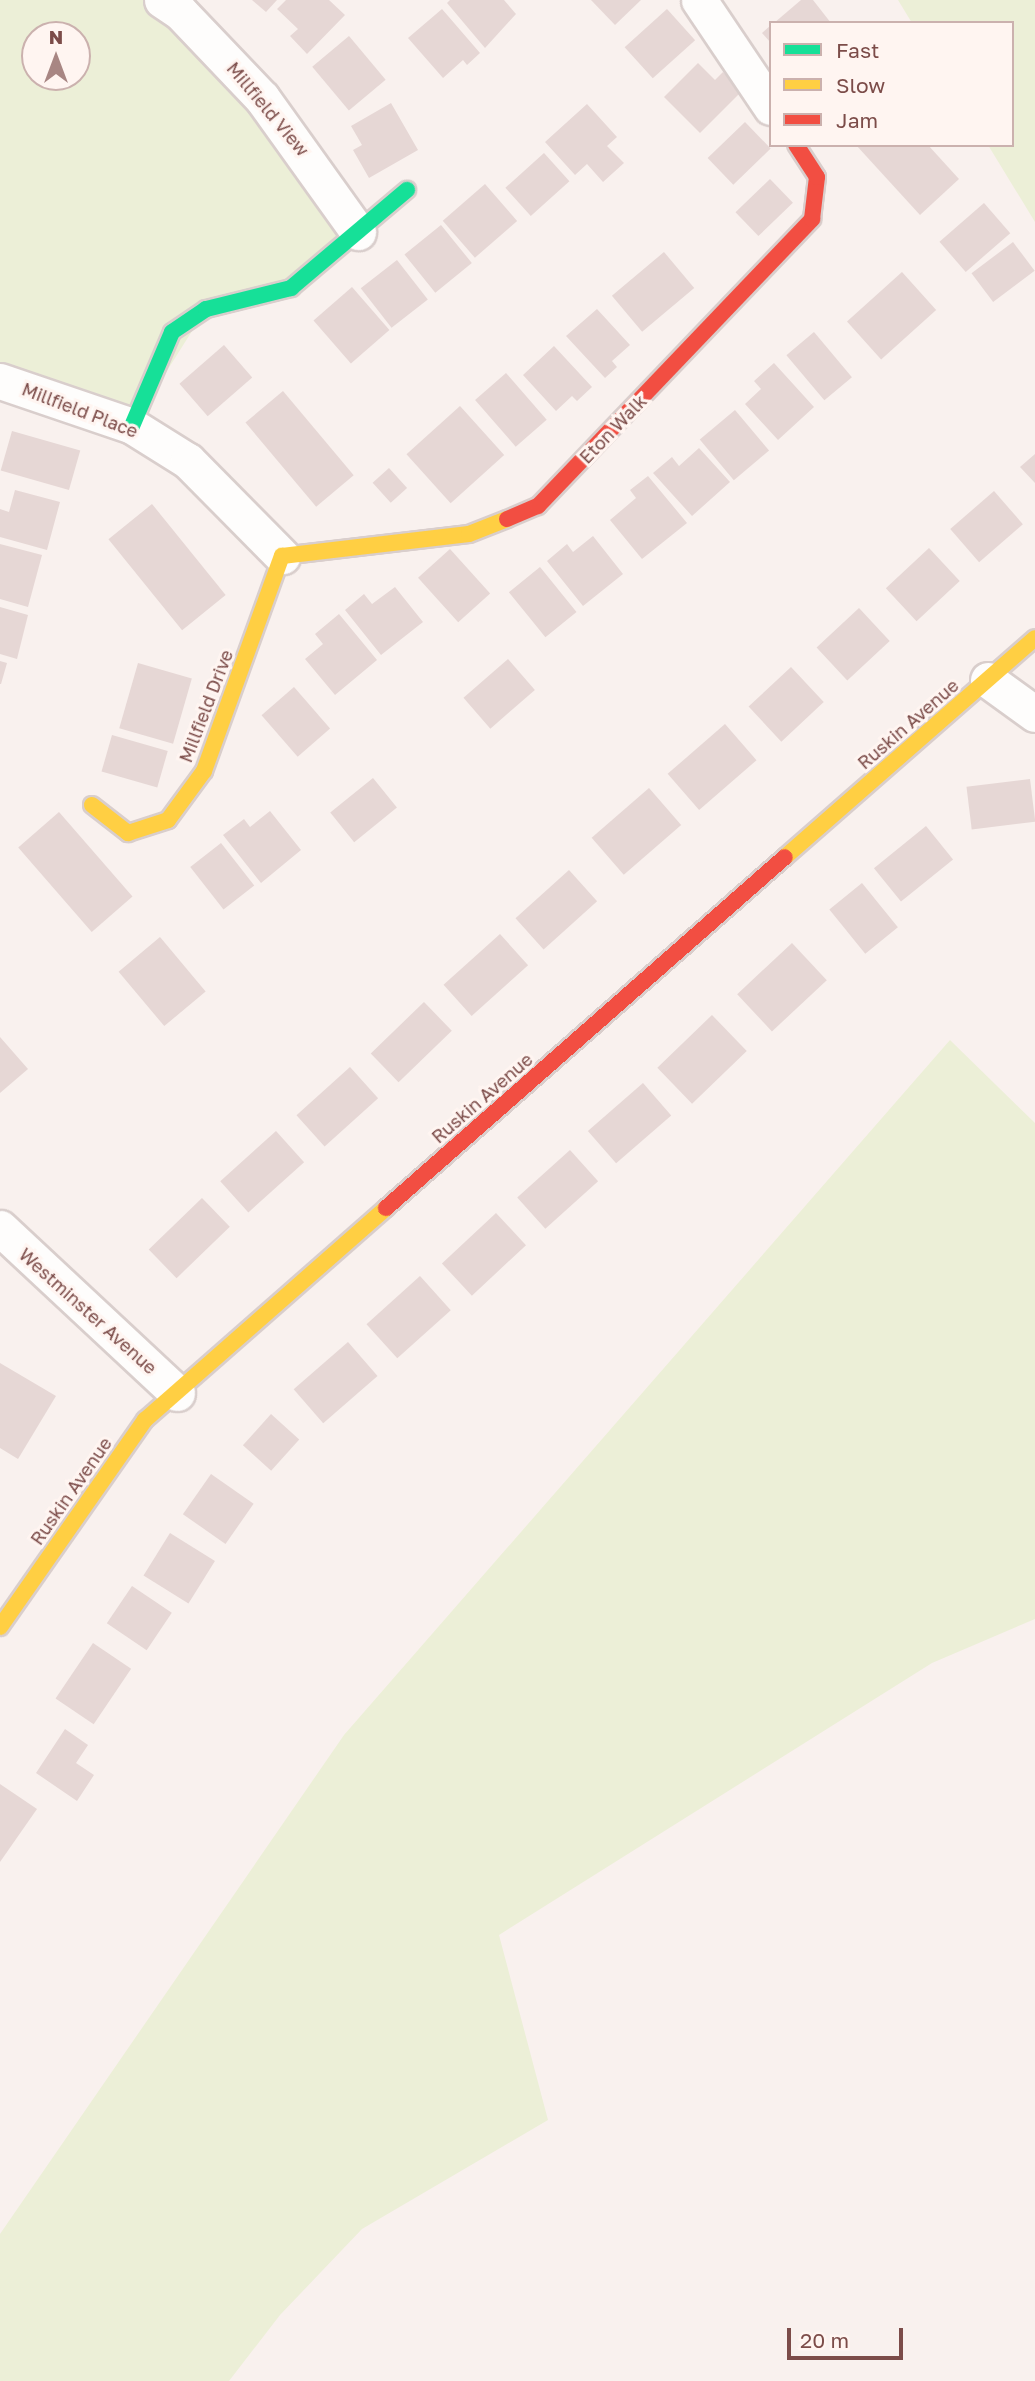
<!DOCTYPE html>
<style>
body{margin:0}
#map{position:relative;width:1035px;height:2381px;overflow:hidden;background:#f9f1ee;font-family:"Golos Text",sans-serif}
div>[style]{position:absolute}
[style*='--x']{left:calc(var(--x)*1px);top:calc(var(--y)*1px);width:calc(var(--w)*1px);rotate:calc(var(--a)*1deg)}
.green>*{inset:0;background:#ecefd7}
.building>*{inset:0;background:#e6d7d5;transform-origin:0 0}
.roads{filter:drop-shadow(2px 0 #d9cecc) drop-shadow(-2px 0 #d9cecc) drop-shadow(0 2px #d9cecc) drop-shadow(0 -2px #d9cecc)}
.street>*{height:35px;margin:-17.5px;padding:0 17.5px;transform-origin:17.5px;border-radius:17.5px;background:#fefdfc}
.fast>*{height:16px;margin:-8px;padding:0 8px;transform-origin:8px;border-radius:8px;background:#16e098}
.slow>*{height:16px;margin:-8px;padding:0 8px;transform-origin:8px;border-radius:8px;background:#ffcf43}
.jam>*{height:16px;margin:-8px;padding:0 8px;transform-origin:8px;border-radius:8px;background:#f24e42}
span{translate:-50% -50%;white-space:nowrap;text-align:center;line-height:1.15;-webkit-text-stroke:6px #fff5f1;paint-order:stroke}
.street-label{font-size:18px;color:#7c4c49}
.legend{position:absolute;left:769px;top:21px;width:245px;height:126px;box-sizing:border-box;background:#fff5f1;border:2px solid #cbb1ae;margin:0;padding:9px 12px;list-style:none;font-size:21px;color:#7c4c49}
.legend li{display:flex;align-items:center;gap:14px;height:35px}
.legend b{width:35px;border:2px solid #cbb1ae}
.north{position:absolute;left:21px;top:21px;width:70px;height:70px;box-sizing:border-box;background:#fff5f1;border:2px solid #cbb1ae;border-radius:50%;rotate:0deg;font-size:19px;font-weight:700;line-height:28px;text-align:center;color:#7c4c49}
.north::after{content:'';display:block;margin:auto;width:24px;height:32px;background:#a88683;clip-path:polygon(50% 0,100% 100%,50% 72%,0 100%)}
.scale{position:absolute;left:787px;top:2328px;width:116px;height:32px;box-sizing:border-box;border:4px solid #7c4c49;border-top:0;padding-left:9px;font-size:21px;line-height:24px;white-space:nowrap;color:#7c4c49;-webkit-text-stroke:5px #fff5f1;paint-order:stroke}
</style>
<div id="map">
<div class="green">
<div style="clip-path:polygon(evenodd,0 0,162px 0,358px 232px,291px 288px,206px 309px,132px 426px,0 381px,0 0,35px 35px,77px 35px,77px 77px,35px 77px,35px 35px)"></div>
<div style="clip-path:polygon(898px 0,1035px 0,1035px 222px,988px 145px,1012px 145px,1012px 23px,912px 23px)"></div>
<div style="clip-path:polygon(950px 1040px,1035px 1123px,1035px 1619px,932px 1663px,499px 1935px,548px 2120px,362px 2229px,280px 2315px,229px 2381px,0 2381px,0 2234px,344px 1735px)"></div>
</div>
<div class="building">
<div style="clip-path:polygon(252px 0,277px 0,266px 12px)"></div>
<div style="clip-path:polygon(286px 0,329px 0,345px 15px,307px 54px,290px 36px,298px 29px,277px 9px)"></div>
<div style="clip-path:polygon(450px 0,504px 0,516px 14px,485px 48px,447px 3px)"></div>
<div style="clip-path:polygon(591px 0,641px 0,615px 25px)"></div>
<div style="clip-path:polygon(801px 0,813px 0,831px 23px,774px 23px)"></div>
<div style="clip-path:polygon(442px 9px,480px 53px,467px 65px,463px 60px,443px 78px,408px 38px)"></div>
<div style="left:667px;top:9px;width:42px;height:57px;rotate:48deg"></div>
<div style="clip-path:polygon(771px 25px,771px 43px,762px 33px)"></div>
<div style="left:349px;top:36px;width:57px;height:48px;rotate:50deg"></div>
<div style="clip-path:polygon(698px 63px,715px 80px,723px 72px,742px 91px,700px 133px,664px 97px)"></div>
<div style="clip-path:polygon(391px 103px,418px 150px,369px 178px,353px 150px,362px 145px,351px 126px)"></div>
<div style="clip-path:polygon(587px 104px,617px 137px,607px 146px,624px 163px,603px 182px,587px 164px,575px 175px,545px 142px)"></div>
<div style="left:745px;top:122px;width:37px;height:52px;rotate:46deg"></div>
<div style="clip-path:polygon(856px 145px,928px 145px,959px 179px,920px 215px)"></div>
<div style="left:544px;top:153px;width:38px;height:52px;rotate:48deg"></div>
<div style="left:770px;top:179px;width:33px;height:48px;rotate:46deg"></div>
<div style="left:485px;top:184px;width:49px;height:56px;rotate:49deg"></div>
<div style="left:984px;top:203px;width:40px;height:59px;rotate:49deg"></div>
<div style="left:441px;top:225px;width:49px;height:47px;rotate:51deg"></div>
<div style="left:1013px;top:242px;width:36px;height:52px;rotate:53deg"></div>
<div style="left:664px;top:252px;width:47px;height:68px;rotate:50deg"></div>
<div style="left:397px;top:260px;width:50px;height:46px;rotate:52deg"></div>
<div style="left:902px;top:272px;width:51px;height:74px;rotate:48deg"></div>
<div style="left:352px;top:287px;width:57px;height:51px;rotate:49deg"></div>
<div style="clip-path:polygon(597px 309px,630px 345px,612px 361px,617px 367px,605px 378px,566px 336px)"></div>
<div style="left:814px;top:332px;width:59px;height:36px;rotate:50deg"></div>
<div style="left:224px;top:345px;width:43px;height:59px;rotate:49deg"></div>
<div style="clip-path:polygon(554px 346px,592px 387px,577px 401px,572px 396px,556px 411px,523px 375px)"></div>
<div style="clip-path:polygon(774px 363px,814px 407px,778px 440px,745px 404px,761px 389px,754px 381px)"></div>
<div style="left:506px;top:373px;width:62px;height:41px;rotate:49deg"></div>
<div style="left:283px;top:391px;width:110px;height:49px;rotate:50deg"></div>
<div style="left:460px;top:406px;width:66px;height:72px;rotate:48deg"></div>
<div style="left:735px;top:410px;width:53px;height:46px;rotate:50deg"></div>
<div style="left:12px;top:431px;width:71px;height:41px;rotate:16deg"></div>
<div style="clip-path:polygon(699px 448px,730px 482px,692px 516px,653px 473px,672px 457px,679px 466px)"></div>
<div style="clip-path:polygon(1035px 454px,1035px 483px,1020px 467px)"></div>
<div style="left:389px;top:468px;width:27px;height:22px;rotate:48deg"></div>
<div style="clip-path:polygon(648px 476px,687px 523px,642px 559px,610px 520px,636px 498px,630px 490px)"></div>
<div style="clip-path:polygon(15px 490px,60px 502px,47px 550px,0 537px,0 509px,9px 512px)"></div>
<div style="left:994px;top:491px;width:44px;height:58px;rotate:49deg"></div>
<div style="left:152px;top:504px;width:117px;height:56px;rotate:51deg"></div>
<div style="clip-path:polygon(593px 536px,623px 574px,583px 606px,547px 561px,567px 544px,573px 552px)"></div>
<div style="clip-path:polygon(0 544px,42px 555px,28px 607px,0 599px)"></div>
<div style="left:929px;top:548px;width:45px;height:59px;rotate:47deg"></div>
<div style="left:450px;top:549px;width:60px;height:43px;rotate:48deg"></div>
<div style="left:540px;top:567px;width:58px;height:40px;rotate:51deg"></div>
<div style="clip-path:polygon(395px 587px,423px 622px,381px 655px,345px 610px,364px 594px,372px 604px)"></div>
<div style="clip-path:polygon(0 607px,28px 615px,17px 659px,0 654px)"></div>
<div style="left:859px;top:608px;width:45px;height:58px;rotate:47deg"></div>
<div style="clip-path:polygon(339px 614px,377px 660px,335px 695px,305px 659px,323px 644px,315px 634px)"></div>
<div style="left:508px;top:659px;width:41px;height:59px;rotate:49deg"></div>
<div style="clip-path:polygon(0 661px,7px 663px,1px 684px,0 684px)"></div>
<div style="left:138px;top:663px;width:56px;height:68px;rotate:16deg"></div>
<div style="left:791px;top:667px;width:48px;height:58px;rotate:47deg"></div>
<div style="left:294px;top:687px;width:55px;height:43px;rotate:49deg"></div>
<div style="left:725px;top:724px;width:48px;height:76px;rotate:49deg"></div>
<div style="left:112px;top:735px;width:58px;height:38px;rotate:16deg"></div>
<div style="left:373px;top:778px;width:38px;height:55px;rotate:51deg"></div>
<div style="left:1030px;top:779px;width:43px;height:64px;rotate:83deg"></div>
<div style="left:649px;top:788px;width:49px;height:76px;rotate:49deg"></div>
<div style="clip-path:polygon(270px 811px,301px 850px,261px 883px,223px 835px,244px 819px,250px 827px)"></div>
<div style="left:59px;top:812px;width:112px;height:54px;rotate:49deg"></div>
<div style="left:926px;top:826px;width:43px;height:67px;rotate:51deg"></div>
<div style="left:221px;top:843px;width:54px;height:39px;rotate:52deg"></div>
<div style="left:569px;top:870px;width:42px;height:72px;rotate:48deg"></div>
<div style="left:862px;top:883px;width:57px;height:42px;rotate:51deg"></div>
<div style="left:500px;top:934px;width:42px;height:76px;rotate:48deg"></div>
<div style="left:160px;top:937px;width:71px;height:54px;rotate:50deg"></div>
<div style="left:792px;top:943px;width:51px;height:75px;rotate:47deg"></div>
<div style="left:424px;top:1002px;width:40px;height:74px;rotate:46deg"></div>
<div style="left:712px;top:1015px;width:50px;height:76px;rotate:46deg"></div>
<div style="clip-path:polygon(0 1037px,28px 1069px,0 1093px)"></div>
<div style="left:350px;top:1067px;width:42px;height:72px;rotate:48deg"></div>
<div style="left:643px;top:1083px;width:43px;height:73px;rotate:49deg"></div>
<div style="left:276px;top:1131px;width:42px;height:75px;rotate:48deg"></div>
<div style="left:570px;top:1150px;width:42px;height:71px;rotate:48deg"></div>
<div style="left:202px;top:1198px;width:40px;height:74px;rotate:46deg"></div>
<div style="left:496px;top:1213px;width:44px;height:74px;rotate:47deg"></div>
<div style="left:420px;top:1276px;width:46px;height:72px;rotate:48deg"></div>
<div style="left:348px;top:1342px;width:45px;height:72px;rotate:49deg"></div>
<div style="clip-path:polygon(0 1363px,56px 1396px,18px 1459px,0 1448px)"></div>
<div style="left:271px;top:1414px;width:38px;height:42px;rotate:42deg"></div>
<div style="left:211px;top:1474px;width:52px;height:49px;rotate:35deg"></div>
<div style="left:170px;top:1533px;width:53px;height:50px;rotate:32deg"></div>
<div style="left:132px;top:1586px;width:48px;height:45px;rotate:34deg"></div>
<div style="left:93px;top:1643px;width:46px;height:67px;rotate:34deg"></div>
<div style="clip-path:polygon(65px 1729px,88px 1745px,76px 1763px,94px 1775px,77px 1801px,36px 1773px)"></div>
<div style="clip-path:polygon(0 1784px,37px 1809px,0 1862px)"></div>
</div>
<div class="roads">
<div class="street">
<div style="--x:162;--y:0;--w:22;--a:34"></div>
<div style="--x:180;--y:12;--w:119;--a:46.4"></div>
<div style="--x:262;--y:98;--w:165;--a:54.4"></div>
<div style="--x:699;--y:0;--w:129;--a:56.1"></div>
<div style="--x:0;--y:381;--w:139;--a:18.8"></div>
<div style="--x:132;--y:426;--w:66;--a:32"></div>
<div style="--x:188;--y:461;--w:134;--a:45.3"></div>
<div style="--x:988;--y:680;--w:58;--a:35.9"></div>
<div style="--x:0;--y:1228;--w:242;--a:43"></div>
</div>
<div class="fast">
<div style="--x:132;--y:426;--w:102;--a:-66.9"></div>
<div style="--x:172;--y:332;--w:41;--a:-34.1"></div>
<div style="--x:206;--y:309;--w:88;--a:-13.9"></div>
<div style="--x:291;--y:288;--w:152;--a:-40.2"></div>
</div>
<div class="slow">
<div style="--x:92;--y:805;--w:46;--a:37.9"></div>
<div style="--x:128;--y:833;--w:42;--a:-18"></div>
<div style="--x:168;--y:820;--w:61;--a:-53.7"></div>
<div style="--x:204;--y:771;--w:229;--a:-70.1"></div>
<div style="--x:282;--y:556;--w:188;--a:-6.7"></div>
<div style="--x:469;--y:534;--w:41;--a:-21.5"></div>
<div style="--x:785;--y:857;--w:332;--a:-41.2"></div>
<div style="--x:0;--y:1627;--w:253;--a:-55"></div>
<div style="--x:145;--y:1420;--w:321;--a:-41.3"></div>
</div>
<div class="jam">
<div style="--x:507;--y:519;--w:34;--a:-23"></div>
<div style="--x:538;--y:506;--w:397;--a:-46.3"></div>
<div style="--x:812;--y:219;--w:42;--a:-83.2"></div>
<div style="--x:817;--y:177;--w:38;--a:-123"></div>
<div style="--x:386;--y:1208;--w:531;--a:-41.34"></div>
</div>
</div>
<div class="street-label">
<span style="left:268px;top:109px;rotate:50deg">Millfield View</span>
<span style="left:80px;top:410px;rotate:21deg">Millfield Place</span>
<span style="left:613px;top:429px;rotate:-46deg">Eton Walk</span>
<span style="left:206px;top:706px;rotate:-69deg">Millfield Drive</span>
<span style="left:908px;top:724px;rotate:-41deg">Ruskin Avenue</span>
<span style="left:482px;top:1098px;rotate:-41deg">Ruskin Avenue</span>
<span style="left:88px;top:1311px;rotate:42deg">Westminster Avenue</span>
<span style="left:71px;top:1491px;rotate:-55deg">Ruskin Avenue</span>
</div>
<ul class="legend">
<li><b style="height:9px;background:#16e098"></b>Fast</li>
<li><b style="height:9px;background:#ffcf43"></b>Slow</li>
<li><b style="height:9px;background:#f24e42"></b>Jam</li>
</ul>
<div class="north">N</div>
<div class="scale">20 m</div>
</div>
